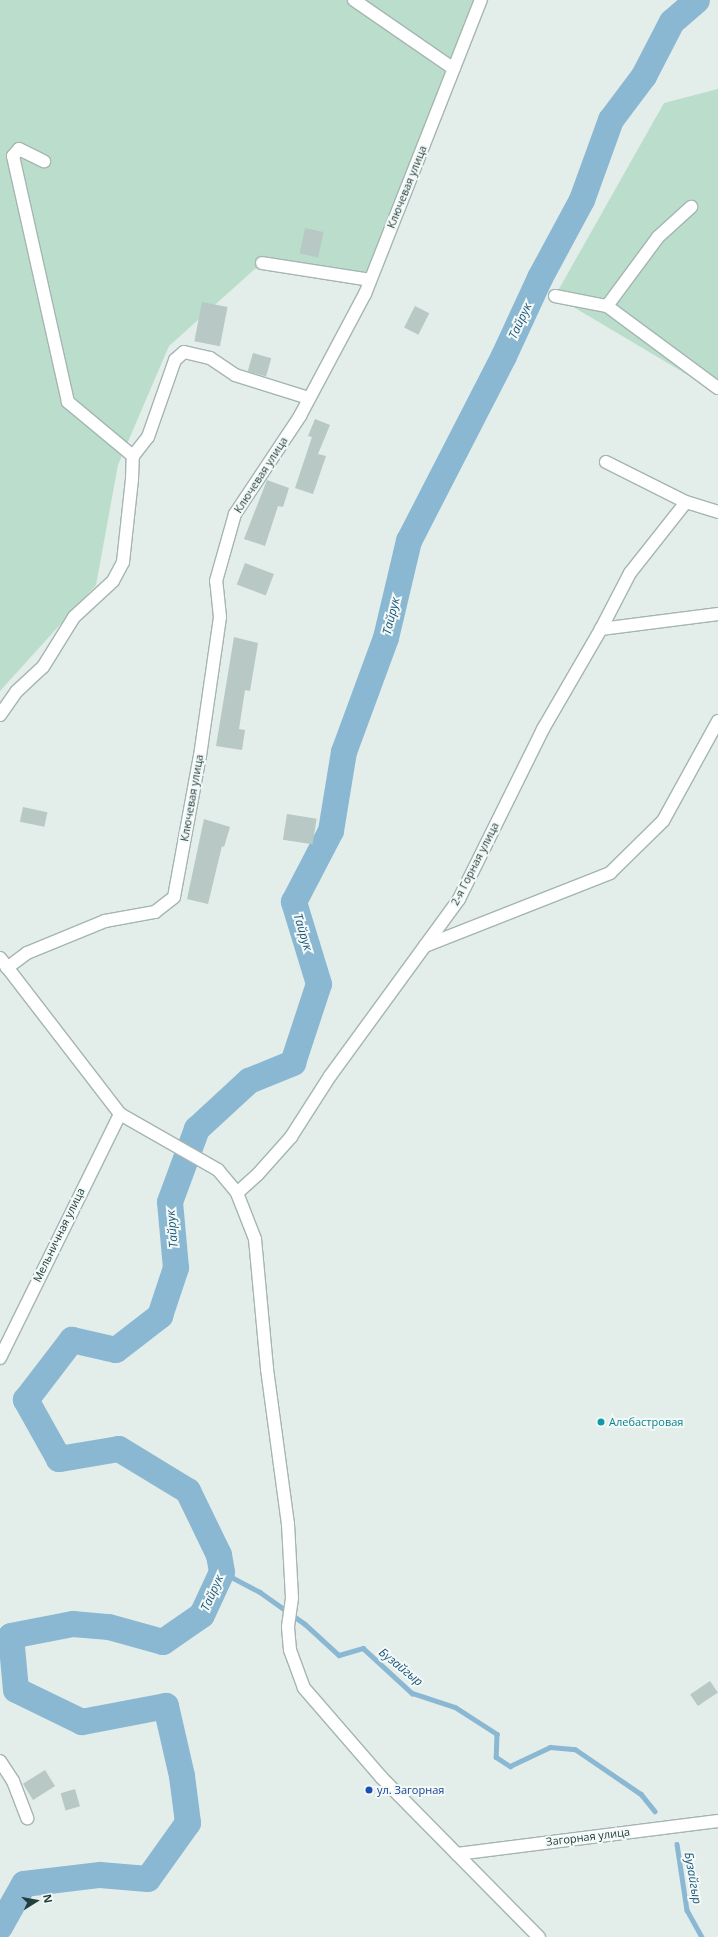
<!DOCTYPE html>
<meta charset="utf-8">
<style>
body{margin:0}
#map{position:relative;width:718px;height:1937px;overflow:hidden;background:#e3edea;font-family:"Open Sans",sans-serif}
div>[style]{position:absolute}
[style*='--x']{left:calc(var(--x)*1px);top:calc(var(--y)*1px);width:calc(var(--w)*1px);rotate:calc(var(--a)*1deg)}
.green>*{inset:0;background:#bbdecc}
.stream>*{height:4.5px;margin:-2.25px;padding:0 2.25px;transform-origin:2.25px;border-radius:2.25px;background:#8ab8d2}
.river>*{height:26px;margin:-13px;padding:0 13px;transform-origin:13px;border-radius:13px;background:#8ab8d2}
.building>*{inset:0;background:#b8c8c4;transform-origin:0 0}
.roads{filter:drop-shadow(1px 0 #a5b5b3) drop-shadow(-1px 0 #a5b5b3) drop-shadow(0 1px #a5b5b3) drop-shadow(0 -1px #a5b5b3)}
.minor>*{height:12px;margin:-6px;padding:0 6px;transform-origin:6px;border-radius:6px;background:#fff}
.dots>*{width:11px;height:11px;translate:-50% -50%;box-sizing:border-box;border:2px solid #f3f9f7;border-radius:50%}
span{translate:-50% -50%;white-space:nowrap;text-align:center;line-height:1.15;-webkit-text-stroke:4px #f3f9f7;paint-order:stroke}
.street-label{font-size:11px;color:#223e3d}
.culture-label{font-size:11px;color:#0d838f}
.left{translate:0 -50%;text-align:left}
.transit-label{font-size:11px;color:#164399}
.water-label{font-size:12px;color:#1b577b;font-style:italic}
.north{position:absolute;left:16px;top:1881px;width:40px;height:40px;-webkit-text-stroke:3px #f3f9f7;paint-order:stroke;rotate:79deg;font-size:11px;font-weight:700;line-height:16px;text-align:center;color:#223e3d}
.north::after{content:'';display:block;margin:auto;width:14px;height:18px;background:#223e3d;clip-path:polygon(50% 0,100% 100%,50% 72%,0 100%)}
</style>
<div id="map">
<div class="green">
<div style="clip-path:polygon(0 0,479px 0,362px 286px,256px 268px,169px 346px,118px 465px,96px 585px,0 691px)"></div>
<div style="clip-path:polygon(718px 89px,718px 393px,555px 296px,664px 103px)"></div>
</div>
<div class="stream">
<div style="--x:222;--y:1572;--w:43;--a:27.8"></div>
<div style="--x:260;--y:1592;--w:55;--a:35.4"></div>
<div style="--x:305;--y:1624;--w:46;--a:42.4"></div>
<div style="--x:339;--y:1655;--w:25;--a:-16"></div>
<div style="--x:363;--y:1648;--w:67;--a:42.6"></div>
<div style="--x:412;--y:1693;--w:45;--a:18"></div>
<div style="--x:455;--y:1707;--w:50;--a:32.7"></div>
<div style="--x:497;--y:1734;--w:23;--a:92"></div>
<div style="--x:496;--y:1757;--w:17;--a:33"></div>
<div style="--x:510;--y:1766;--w:44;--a:-25.4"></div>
<div style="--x:550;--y:1747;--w:25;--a:5"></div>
<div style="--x:575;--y:1749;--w:80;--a:34.3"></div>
<div style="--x:641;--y:1794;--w:22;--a:51"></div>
<div style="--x:677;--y:1844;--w:67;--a:81.4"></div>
<div style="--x:687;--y:1910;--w:31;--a:61"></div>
</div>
<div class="river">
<div style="--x:0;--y:1927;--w:49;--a:-60.8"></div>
<div style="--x:24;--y:1884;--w:77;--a:-6.8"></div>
<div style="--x:100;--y:1875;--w:48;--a:4.8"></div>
<div style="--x:148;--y:1879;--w:69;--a:-54.5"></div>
<div style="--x:188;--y:1823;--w:47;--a:-97.3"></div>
<div style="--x:182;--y:1776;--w:72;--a:-102.9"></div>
<div style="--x:166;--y:1706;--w:86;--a:169.2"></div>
<div style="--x:82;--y:1722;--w:73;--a:-154.1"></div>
<div style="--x:16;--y:1690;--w:54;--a:-95.3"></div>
<div style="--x:11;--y:1636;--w:63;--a:-11"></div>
<div style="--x:73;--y:1624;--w:36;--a:5"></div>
<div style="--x:109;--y:1627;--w:56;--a:15.5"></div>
<div style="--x:163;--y:1642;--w:47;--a:-34.7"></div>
<div style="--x:202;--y:1615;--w:47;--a:-65.1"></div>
<div style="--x:222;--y:1572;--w:17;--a:-100"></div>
<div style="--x:219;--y:1555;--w:71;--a:-115.8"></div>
<div style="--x:188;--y:1491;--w:81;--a:-148.7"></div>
<div style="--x:119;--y:1449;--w:61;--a:170.5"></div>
<div style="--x:59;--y:1459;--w:68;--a:-119.2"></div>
<div style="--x:26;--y:1400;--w:76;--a:-52.5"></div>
<div style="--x:72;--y:1340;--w:45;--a:12.8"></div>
<div style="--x:116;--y:1350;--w:56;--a:-37.7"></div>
<div style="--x:160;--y:1316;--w:51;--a:-71.6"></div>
<div style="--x:176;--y:1268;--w:66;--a:-95.2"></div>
<div style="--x:170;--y:1202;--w:78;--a:-69.7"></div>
<div style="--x:197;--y:1129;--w:71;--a:-42.7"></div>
<div style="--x:249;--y:1081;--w:48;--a:-22.2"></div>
<div style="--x:293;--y:1063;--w:83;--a:-71.8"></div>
<div style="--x:319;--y:984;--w:86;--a:-107"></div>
<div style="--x:294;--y:902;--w:80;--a:-62.5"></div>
<div style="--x:331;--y:831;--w:80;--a:-80.7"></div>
<div style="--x:344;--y:752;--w:121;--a:-69.8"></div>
<div style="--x:386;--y:638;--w:100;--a:-76.7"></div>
<div style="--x:409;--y:541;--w:208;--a:-62.8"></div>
<div style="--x:504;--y:356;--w:86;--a:-65.2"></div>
<div style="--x:540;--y:278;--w:89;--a:-61.7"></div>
<div style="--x:582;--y:200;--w:85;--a:-70.1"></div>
<div style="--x:611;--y:120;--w:55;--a:-53.1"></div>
<div style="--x:644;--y:76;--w:61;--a:-62.6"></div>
<div style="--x:672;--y:22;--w:33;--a:-41"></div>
</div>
<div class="building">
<div style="left:305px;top:228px;width:19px;height:26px;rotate:12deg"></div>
<div style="left:202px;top:302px;width:26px;height:40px;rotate:11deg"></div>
<div style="left:415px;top:306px;width:16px;height:24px;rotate:27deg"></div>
<div style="left:253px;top:353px;width:19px;height:19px;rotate:16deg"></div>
<div style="clip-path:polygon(315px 419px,330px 425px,318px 454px,326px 456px,313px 494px,295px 488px,312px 437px,308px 436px)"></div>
<div style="clip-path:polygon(267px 480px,289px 488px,283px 507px,278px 506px,265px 546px,244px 539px)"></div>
<div style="left:245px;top:563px;width:31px;height:23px;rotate:21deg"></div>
<div style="clip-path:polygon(234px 637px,258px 643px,250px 691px,245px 690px,239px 729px,245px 730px,242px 750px,216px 746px)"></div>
<div style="left:23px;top:807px;width:25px;height:15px;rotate:12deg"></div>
<div style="left:287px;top:814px;width:30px;height:26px;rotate:9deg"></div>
<div style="clip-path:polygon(204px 819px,230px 827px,224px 847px,222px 846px,208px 904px,187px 899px)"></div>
<div style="left:710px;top:1681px;width:14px;height:24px;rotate:56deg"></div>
<div style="left:45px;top:1770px;width:19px;height:26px;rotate:58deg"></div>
<div style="left:75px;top:1789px;width:18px;height:15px;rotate:74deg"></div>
</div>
<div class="roads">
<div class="minor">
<div style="--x:354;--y:0;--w:121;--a:34.6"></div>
<div style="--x:262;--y:263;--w:109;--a:8.9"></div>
<div style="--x:555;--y:296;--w:53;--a:10.9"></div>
<div style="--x:607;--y:306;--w:138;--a:36.5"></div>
<div style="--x:607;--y:306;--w:86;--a:-53.5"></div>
<div style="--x:658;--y:237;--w:45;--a:-42.3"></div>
<div style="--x:133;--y:456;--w:24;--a:-52"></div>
<div style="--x:148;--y:437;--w:82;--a:-70.7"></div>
<div style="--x:175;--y:360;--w:12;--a:-42"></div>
<div style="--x:184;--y:352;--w:27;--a:13"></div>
<div style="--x:210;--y:358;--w:30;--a:34"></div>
<div style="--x:235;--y:375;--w:77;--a:17.3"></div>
<div style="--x:606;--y:462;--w:89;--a:26.6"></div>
<div style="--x:686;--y:502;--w:34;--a:17"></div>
<div style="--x:601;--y:629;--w:63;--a:-62.6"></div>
<div style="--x:630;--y:573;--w:90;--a:-51.7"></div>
<div style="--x:0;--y:715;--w:29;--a:-55"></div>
<div style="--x:17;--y:691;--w:35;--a:-43"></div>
<div style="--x:43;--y:667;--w:59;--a:-58.2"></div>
<div style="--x:74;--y:617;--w:53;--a:-42.7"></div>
<div style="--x:113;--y:581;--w:21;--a:-62"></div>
<div style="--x:123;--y:562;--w:83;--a:-83.8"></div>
<div style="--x:132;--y:479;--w:23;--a:-88"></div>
<div style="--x:133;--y:456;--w:85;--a:-140.3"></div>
<div style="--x:68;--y:402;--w:252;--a:-102.6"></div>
<div style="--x:13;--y:156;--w:9;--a:-49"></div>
<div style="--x:19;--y:149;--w:28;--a:26"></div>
<div style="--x:425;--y:946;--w:199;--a:-21.5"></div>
<div style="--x:610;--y:873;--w:74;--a:-44.5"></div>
<div style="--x:663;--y:821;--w:114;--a:-61.2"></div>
<div style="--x:0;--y:958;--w:197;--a:52.4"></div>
<div style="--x:120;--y:1114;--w:113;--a:29.7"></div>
<div style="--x:218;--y:1170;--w:30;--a:50"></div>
<div style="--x:237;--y:1193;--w:49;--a:68.6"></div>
<div style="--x:255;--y:1239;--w:131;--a:84.7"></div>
<div style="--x:267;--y:1369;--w:156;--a:82.3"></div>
<div style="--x:288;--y:1524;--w:74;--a:86.9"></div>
<div style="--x:292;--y:1598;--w:29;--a:98"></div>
<div style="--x:288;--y:1627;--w:23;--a:85"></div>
<div style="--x:290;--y:1650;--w:40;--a:69.8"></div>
<div style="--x:304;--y:1688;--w:118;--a:49.1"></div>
<div style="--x:381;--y:1777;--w:225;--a:45.4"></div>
<div style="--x:7;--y:968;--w:25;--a:-37"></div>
<div style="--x:27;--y:953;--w:84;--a:-22.3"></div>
<div style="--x:105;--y:921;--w:51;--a:-10.2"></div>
<div style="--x:155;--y:912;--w:24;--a:-38"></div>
<div style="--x:174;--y:897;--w:143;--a:-79.6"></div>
<div style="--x:200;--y:756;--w:140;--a:-81.8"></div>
<div style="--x:220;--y:617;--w:36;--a:-96"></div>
<div style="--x:216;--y:581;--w:70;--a:-74.2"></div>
<div style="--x:235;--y:514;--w:118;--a:-56.4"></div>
<div style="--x:300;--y:416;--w:138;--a:-62"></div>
<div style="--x:365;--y:294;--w:316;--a:-68.5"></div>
<div style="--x:237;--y:1193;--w:28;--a:-42"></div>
<div style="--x:258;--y:1174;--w:50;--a:-48.3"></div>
<div style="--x:291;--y:1137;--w:72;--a:-57.4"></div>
<div style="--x:330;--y:1076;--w:219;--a:-53.9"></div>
<div style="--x:459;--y:899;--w:190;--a:-63.7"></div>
<div style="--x:543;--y:729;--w:116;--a:-59.9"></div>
<div style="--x:601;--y:629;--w:118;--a:-7.3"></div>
<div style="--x:0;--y:1358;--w:272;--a:-63.8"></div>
<div style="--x:0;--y:1761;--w:24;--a:57"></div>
<div style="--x:13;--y:1781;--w:40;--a:69"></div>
<div style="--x:457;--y:1854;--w:263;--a:-7.2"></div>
</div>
</div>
<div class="dots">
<div style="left:601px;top:1422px;background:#0f9aa8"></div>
<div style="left:369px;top:1790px;background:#1a4fb4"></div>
</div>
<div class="street-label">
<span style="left:407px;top:187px;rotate:-68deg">Ключевая улица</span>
<span style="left:261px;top:475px;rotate:-57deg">Ключевая улица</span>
<span style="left:192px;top:798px;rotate:-80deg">Ключевая улица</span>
<span style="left:475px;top:864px;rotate:-63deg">2-я Горная улица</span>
<span style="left:59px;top:1235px;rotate:-64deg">Мельничная улица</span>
<span style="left:588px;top:1837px;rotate:-7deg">Загорная улица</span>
</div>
<div class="culture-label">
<span class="left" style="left:609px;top:1422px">Алебастровая</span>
</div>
<div class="transit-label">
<span class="left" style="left:377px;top:1790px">ул. Загорная</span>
</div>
<div class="water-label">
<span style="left:520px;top:321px;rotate:-65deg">Тайрук</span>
<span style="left:391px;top:616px;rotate:-76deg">Тайрук</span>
<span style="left:303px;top:932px;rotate:73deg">Тайрук</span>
<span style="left:172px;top:1229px;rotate:-95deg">Тайрук</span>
<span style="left:212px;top:1593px;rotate:-66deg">Тайрук</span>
<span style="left:401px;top:1667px;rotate:39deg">Бузайгыр</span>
<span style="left:693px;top:1878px;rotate:80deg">Бузайгыр</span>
</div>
<div class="north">N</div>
</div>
